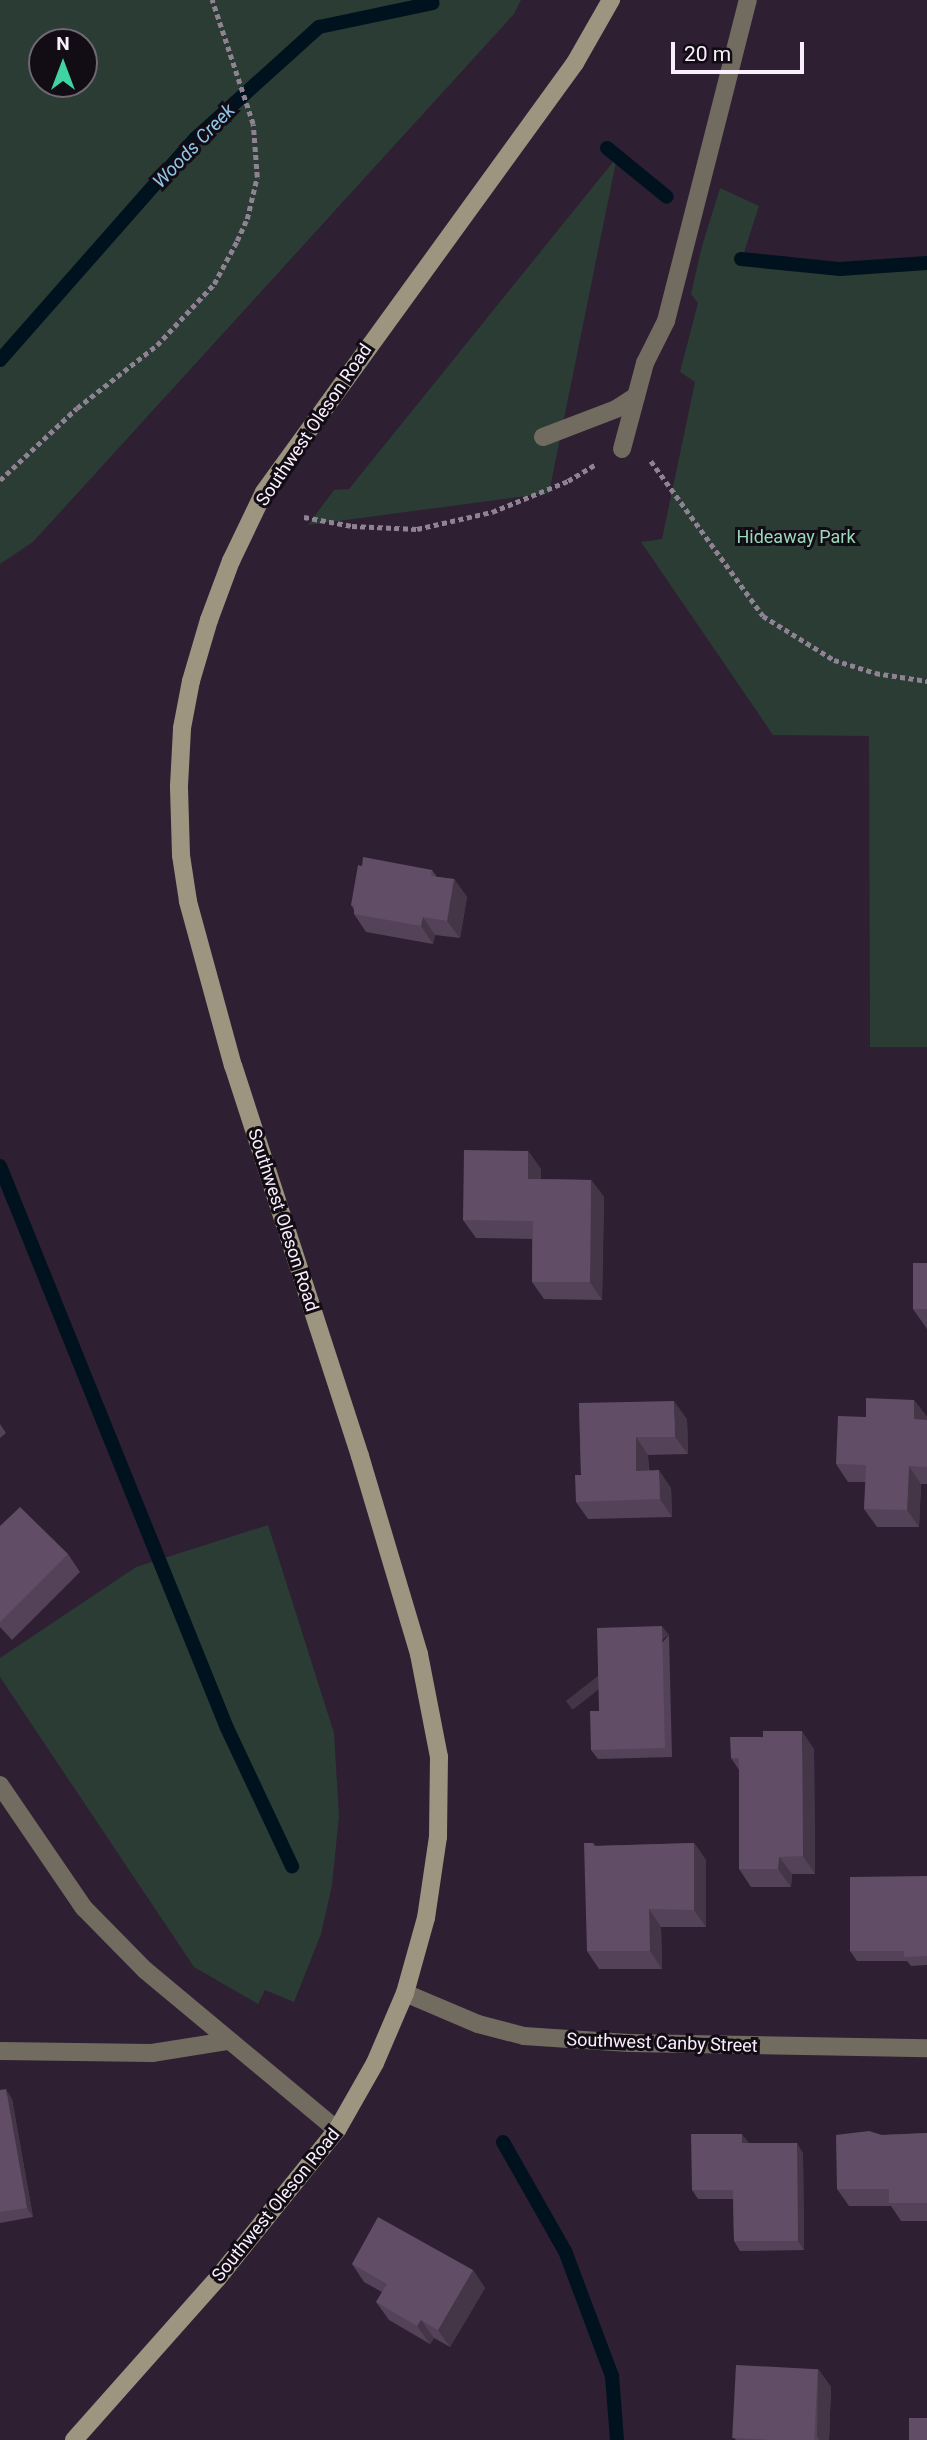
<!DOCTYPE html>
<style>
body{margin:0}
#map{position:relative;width:927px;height:2440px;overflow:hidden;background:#2e1f33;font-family:Roboto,sans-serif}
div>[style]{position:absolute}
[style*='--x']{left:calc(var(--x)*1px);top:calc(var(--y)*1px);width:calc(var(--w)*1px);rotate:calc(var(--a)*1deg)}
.green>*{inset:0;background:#2a3c33}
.stream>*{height:14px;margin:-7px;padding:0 7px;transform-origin:7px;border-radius:7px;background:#00121e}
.path>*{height:4.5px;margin-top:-2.25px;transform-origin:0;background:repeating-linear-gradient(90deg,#8f8293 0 5px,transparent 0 8.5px)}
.service>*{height:18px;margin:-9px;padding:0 9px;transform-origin:9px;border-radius:9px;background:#716c5f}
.minor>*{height:18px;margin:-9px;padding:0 9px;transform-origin:9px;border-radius:9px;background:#716c5f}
.secondary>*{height:18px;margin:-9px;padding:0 9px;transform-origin:9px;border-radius:9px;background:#9d957f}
.wall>*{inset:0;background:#534258}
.shaded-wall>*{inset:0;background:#443647;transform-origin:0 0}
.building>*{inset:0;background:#614d66;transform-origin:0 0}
span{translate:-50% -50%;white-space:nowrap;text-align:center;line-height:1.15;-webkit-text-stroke:6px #120c14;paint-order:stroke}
.street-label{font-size:18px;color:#faf0fd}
.park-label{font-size:18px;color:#9ad8ba}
.water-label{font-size:19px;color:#8fc6ea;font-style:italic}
.north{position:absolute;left:28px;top:28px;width:70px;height:70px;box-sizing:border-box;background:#120c14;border:2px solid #6f6771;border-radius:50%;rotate:0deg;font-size:19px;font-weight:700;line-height:28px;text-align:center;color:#faf0fd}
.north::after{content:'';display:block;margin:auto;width:24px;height:32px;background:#40d4a2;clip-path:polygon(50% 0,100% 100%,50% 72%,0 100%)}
.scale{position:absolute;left:671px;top:42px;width:133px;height:32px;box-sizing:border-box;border:4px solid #faf0fd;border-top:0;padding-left:9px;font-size:21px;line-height:24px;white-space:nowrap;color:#faf0fd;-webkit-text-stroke:5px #120c14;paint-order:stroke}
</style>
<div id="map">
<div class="green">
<div style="clip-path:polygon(evenodd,0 0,521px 0,514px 14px,33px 542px,0 564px,0 0,42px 42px,84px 42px,84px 84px,42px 84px,42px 42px)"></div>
<div style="clip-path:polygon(617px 157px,549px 493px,308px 525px,334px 490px,349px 489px)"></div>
<div style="clip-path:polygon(720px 188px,759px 206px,742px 259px,829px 268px,927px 258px,927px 1047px,870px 1047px,869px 736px,773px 735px,641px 542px,662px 539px,695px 382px,680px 372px,698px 303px,691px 294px,702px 246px)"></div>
<div style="clip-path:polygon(268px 1525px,334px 1733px,339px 1816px,332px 1885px,321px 1934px,294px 2002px,265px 1990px,258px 2004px,194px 1967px,0 1677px,0 1658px,136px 1567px)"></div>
</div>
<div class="stream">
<div style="--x:607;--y:148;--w:77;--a:39.2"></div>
<div style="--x:741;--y:259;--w:100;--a:5.8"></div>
<div style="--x:840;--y:269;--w:87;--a:-3.9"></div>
<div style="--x:0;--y:360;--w:296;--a:-48.6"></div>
<div style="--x:196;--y:138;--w:166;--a:-42.1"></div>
<div style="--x:319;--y:27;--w:116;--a:-11.9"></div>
<div style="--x:0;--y:1166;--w:606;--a:68.01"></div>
<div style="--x:227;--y:1728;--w:153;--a:64.8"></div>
<div style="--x:503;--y:2142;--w:125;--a:60.4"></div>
<div style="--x:565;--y:2251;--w:134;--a:69.4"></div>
<div style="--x:612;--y:2376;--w:64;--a:85.5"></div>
</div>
<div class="path">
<div style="--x:651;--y:461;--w:191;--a:54.1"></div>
<div style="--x:763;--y:616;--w:84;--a:31.8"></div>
<div style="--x:834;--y:660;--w:43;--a:17.6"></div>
<div style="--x:875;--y:673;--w:53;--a:8.7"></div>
<div style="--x:0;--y:480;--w:105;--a:-43.1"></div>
<div style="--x:77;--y:408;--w:102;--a:-38.2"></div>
<div style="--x:157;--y:345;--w:83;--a:-46.9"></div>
<div style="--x:214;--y:284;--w:49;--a:-61.9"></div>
<div style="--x:237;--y:241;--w:24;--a:-66"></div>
<div style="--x:247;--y:219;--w:43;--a:-76.6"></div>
<div style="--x:257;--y:177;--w:53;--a:-94.3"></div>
<div style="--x:253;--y:124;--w:131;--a:-108.3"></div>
<div style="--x:304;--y:517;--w:49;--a:10.6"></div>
<div style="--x:352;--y:526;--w:65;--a:2.6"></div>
<div style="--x:417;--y:529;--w:77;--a:-12.8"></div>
<div style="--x:492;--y:512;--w:82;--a:-22.2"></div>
<div style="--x:568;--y:481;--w:33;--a:-31"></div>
</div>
<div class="service">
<div style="--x:543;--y:437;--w:78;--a:-21"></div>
<div style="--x:616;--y:409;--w:24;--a:-33"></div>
<div style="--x:622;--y:449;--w:89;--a:-75"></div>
<div style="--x:645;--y:363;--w:47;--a:-63.4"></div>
<div style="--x:666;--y:321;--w:331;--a:-75.7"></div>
</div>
<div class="minor">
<div style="--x:0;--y:1785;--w:149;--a:55.7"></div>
<div style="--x:84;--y:1908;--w:87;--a:45.5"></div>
<div style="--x:145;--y:1970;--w:250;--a:39.8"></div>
<div style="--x:405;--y:1993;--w:79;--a:23"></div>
<div style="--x:478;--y:2024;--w:48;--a:14.6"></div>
<div style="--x:524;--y:2036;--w:105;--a:3.8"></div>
<div style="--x:629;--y:2043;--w:298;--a:1"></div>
<div style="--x:0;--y:2051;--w:152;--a:0.8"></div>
<div style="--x:152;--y:2053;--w:77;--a:-9"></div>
</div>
<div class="secondary">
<div style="--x:74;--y:2440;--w:215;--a:-48.4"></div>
<div style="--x:217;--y:2279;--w:191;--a:-51.2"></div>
<div style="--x:337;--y:2130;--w:77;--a:-60.4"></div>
<div style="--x:375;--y:2063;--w:76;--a:-66.8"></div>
<div style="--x:405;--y:1993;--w:78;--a:-74.4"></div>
<div style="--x:426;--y:1918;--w:82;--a:-81.6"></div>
<div style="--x:438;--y:1837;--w:80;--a:-89.3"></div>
<div style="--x:439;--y:1757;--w:105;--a:-101"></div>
<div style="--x:419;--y:1654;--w:207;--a:-106.6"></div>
<div style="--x:360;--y:1456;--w:410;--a:-108"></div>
<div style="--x:233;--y:1066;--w:171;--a:-105.3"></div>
<div style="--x:188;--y:901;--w:47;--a:-98.7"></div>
<div style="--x:181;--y:855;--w:69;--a:-91.7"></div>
<div style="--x:179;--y:786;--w:58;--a:-87"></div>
<div style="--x:182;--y:728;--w:48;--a:-79.2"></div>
<div style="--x:191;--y:681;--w:64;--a:-73.6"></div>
<div style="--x:209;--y:620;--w:63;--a:-69.6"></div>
<div style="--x:231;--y:561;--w:76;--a:-64.4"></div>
<div style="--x:264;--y:492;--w:530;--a:-54.06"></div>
<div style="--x:575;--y:63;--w:73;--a:-60.3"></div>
</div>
<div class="wall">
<div style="clip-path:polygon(432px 870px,437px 877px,454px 879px,467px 897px,460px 938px,435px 935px,433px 944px,366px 932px,354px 914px,354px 910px,351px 905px)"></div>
<div style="clip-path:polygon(528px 1151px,541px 1169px,541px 1179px,591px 1180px,604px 1197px,602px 1300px,544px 1299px,532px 1282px,532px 1239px,476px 1238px,463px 1220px)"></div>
<div style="clip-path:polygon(927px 1263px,927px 1329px,913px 1309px)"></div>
<div style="clip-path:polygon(914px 1400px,927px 1417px,927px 1484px,921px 1484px,919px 1527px,877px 1527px,864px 1509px,866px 1482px,848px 1482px,836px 1464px,866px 1417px)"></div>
<div style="clip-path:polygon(579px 1403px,687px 1419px,688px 1454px,648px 1455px,649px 1470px,671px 1488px,672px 1517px,588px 1519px,576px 1502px,581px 1475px)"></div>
<div style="clip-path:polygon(0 1424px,6px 1433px,0 1438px)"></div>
<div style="clip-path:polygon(0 1526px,68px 1554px,80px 1572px,12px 1640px,0 1627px)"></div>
<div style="clip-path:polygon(669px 1635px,672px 1757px,598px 1759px,591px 1750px,599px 1711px)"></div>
<div style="clip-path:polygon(814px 1749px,815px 1874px,792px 1874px,791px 1887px,751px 1887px,739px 1869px,739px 1770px,731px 1758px)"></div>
<div style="clip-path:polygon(593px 1843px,596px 1846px,694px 1843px,706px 1860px,706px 1927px,661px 1927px,662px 1969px,599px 1969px,587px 1951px)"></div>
<div style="clip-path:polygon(927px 1876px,927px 1965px,911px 1966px,907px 1961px,857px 1961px,850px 1951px)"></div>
<div style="clip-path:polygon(0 2090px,12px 2099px,33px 2217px,0 2223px)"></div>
<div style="clip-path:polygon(927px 2133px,927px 2221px,901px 2221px,891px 2206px,849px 2206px,837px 2189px,882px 2135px)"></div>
<div style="clip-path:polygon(749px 2143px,803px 2153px,804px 2250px,740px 2251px,734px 2241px,733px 2199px,698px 2199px,692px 2190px)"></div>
<div style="clip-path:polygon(352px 2264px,473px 2270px,485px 2288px,450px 2347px,434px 2338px,430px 2344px,389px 2320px,376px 2302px,382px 2292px,364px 2282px)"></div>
<div style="clip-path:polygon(818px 2369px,831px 2387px,829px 2440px,736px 2440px,734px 2438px)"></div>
</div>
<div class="shaded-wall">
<div style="clip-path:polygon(454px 879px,467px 897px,460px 938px,447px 921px)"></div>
<div style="clip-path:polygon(423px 917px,435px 935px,433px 944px,421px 926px)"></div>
<div style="clip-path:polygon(528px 1151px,541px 1169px,541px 1197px,528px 1179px)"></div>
<div style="clip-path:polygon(591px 1180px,604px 1197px,602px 1300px,590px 1282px)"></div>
<div style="clip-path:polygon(914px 1400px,927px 1417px,926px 1437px,914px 1419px)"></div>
<div style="clip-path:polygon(674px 1401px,687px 1419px,688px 1454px,675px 1437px)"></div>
<div style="clip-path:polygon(636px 1437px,648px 1455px,649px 1488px,636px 1471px)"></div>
<div style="clip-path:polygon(909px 1466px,921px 1484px,919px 1527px,907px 1510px)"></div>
<div style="clip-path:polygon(659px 1470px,671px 1488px,672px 1517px,660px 1499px)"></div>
<div style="left:662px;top:1626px;width:11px;height:122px;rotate:52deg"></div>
<div style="clip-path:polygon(802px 1731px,814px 1749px,815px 1874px,803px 1856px)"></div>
<div style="clip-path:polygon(694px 1843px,706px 1860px,706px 1927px,694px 1910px)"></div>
<div style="clip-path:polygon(779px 1857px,792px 1874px,791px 1887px,778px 1869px)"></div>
<div style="clip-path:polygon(649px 1909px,661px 1927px,662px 1969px,650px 1951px)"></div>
<div style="clip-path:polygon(6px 2089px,12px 2099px,33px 2217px,27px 2208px)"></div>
<div style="clip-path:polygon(742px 2134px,749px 2143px,742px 2143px)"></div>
<div style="clip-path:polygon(797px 2143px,803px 2153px,804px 2250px,798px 2241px)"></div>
<div style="clip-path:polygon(473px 2270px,485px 2288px,450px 2347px,438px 2330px)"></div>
<div style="clip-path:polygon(421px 2320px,434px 2338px,430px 2344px,417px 2326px)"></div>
<div style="clip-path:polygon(818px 2369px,831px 2387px,829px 2440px,819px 2440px,817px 2436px)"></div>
</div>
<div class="building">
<div style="clip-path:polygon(363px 857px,432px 870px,431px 876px,454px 879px,447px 921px,423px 917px,421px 926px,354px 914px,354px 906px,351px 905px,358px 865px,362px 866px)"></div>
<div style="clip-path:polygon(464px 1150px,528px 1151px,528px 1179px,591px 1180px,590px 1282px,532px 1282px,533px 1221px,463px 1220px)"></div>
<div style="left:913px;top:1263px;width:14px;height:46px"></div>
<div style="clip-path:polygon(866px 1398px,914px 1400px,914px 1419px,927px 1420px,927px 1467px,909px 1466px,907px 1510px,864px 1509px,866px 1465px,836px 1464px,838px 1416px,866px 1417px)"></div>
<div style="clip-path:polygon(674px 1401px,675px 1437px,636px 1437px,636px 1471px,659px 1470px,660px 1499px,576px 1502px,575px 1475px,581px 1475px,579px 1403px)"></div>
<div style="clip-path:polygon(20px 1507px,68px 1554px,0 1622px,0 1526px)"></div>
<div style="clip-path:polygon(662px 1626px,665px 1748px,591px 1750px,590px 1711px,599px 1711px,597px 1628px)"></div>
<div style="clip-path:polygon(763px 1731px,802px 1731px,803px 1856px,779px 1857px,778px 1869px,739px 1869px,739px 1758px,731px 1758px,730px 1737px,763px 1737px)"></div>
<div style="clip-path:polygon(584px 1843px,593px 1843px,593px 1846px,694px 1843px,694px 1910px,649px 1909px,650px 1951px,587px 1951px)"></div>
<div style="clip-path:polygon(927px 1876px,927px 1956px,904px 1957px,904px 1951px,850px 1951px,850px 1877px)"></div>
<div style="clip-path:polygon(6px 2089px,27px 2208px,0 2212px,0 2090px)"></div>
<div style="clip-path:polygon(869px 2131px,882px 2135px,927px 2133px,927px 2203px,889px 2203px,889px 2189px,837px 2189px,836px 2135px)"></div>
<div style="clip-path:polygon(691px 2134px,742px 2134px,742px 2143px,797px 2143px,798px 2241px,734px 2241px,733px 2190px,692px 2190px)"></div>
<div style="clip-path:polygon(378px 2217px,473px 2270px,438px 2330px,421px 2320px,417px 2326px,376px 2302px,387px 2284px,352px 2264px)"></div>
<div style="left:736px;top:2365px;width:82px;height:73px;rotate:3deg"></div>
<div style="left:909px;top:2418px;width:18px;height:22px"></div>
</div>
<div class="street-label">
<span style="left:314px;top:425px;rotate:-56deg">Southwest Oleson Road</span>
<span style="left:283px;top:1220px;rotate:72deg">Southwest Oleson Road</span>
<span style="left:662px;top:2043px;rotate:2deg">Southwest Canby Street</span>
<span style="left:276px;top:2205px;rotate:-51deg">Southwest Oleson Road</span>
</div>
<div class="park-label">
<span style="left:796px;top:537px">Hideaway Park</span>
</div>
<div class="water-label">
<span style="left:194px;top:146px;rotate:-46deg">Woods Creek</span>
</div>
<div class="north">N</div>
<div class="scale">20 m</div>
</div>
